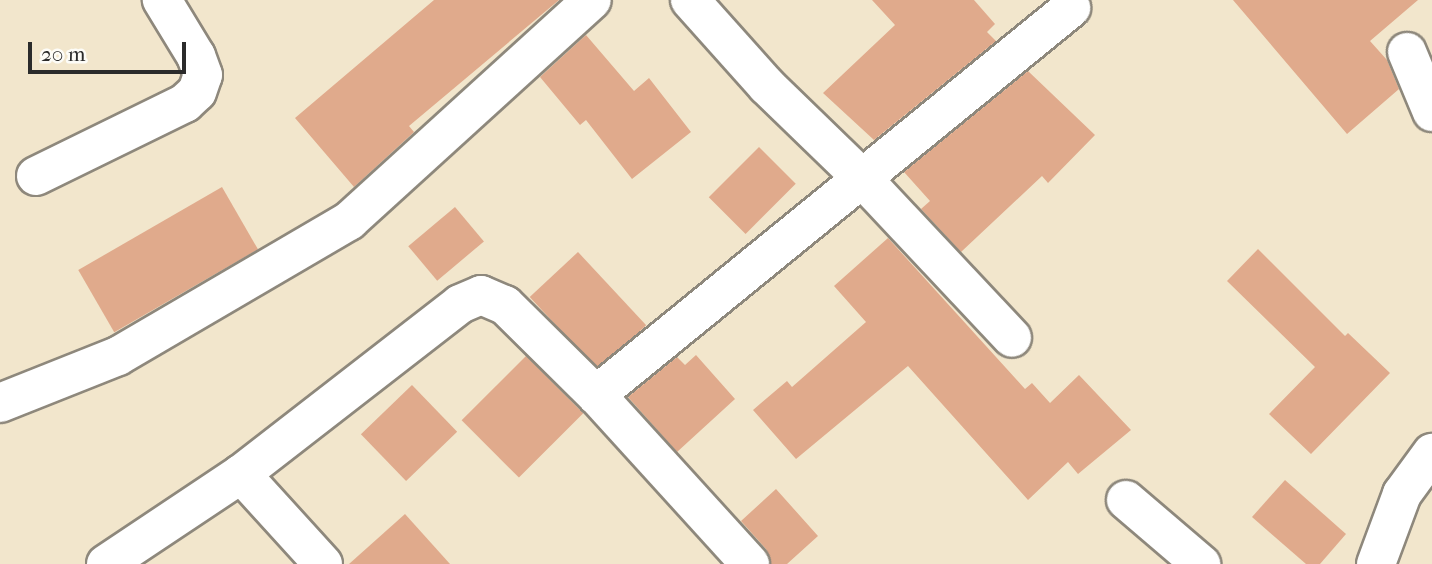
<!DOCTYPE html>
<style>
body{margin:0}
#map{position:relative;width:1432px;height:564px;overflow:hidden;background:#f2e6cc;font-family:"IM FELL French Canon",serif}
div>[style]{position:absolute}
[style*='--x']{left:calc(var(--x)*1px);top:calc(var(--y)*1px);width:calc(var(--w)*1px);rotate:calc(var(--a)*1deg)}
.building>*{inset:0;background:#e0aa8c;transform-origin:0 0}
.roads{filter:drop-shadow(2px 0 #8e887c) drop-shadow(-2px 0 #8e887c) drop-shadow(0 2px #8e887c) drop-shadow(0 -2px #8e887c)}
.minor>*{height:38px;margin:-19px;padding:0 19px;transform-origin:19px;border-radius:19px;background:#fff}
span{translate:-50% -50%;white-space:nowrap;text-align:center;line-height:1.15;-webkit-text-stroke:6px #fdfcf7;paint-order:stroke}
.scale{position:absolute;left:28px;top:42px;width:158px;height:32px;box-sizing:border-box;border:4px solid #2b2b2b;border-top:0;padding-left:9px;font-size:21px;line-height:24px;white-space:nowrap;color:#2b2b2b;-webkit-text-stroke:5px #fdfcf7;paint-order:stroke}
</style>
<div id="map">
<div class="building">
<div style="clip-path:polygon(434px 0,559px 0,409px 126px,414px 132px,354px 187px,295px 118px)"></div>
<div style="clip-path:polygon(872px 0,974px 0,995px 24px,987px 32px,996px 41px,874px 140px,823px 93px,895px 25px)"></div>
<div style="clip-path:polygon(1233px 0,1418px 0,1370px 41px,1387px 60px,1399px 89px,1347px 134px)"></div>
<div style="clip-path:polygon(586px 35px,634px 91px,649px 78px,691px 132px,632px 179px,586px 120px,580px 125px,540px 77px)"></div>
<div style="clip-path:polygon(1028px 71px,1095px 135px,1048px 183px,1042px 176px,961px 252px,921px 209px,930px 201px,904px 172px)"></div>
<div style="left:759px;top:147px;width:52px;height:71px;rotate:45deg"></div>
<div style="left:222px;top:187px;width:72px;height:166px;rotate:60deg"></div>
<div style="left:455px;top:207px;width:45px;height:61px;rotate:50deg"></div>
<div style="clip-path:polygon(888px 238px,1025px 389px,1032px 383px,1050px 403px,1079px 375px,1131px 430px,1078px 474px,1068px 462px,1028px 500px,908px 366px,796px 459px,753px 410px,787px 381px,792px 387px,866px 322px,834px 286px)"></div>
<div style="clip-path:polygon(1258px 249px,1345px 336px,1348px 333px,1390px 373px,1311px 454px,1269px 414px,1315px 367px,1227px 281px)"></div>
<div style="left:578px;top:252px;width:100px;height:66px;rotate:47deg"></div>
<div style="clip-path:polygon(696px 355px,735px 399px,677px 452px,628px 397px,677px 357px,685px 365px)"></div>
<div style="left:526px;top:356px;width:81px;height:91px;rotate:45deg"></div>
<div style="left:412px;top:385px;width:65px;height:71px;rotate:46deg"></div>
<div style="clip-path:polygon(1285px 480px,1346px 534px,1320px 564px,1306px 564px,1252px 517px)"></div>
<div style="clip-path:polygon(776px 489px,818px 536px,787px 564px,771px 564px,766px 549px,741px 521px)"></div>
<div style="clip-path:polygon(405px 514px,450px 564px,349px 564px)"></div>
</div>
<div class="roads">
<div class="minor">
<div style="--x:690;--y:0;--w:115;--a:48.2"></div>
<div style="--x:767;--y:86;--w:132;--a:44.1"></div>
<div style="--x:862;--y:178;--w:219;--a:46.8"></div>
<div style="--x:1407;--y:52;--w:65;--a:67.4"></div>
<div style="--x:36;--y:176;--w:166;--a:-26.1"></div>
<div style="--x:185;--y:103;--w:16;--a:-43"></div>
<div style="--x:197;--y:92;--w:18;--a:-71"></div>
<div style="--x:203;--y:75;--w:20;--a:-110"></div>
<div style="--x:196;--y:56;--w:66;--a:-121.3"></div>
<div style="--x:0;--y:403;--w:127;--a:-21.7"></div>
<div style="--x:118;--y:356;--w:268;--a:-30.3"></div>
<div style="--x:349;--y:221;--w:328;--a:-42.3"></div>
<div style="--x:1126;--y:500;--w:99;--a:40.5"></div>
<div style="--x:106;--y:564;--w:162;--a:-33.7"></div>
<div style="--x:323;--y:564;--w:122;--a:-132.3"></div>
<div style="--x:241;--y:474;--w:277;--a:-37.8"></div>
<div style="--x:460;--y:304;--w:23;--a:-23"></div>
<div style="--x:481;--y:295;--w:26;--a:23"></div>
<div style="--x:505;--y:305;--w:128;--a:44.7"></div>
<div style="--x:750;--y:564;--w:229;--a:-132.3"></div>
<div style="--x:596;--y:395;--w:613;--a:-39.17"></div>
<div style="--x:1376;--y:564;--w:75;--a:-69.6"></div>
<div style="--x:1402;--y:494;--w:51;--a:-53.8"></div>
</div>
</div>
<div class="scale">20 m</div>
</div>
